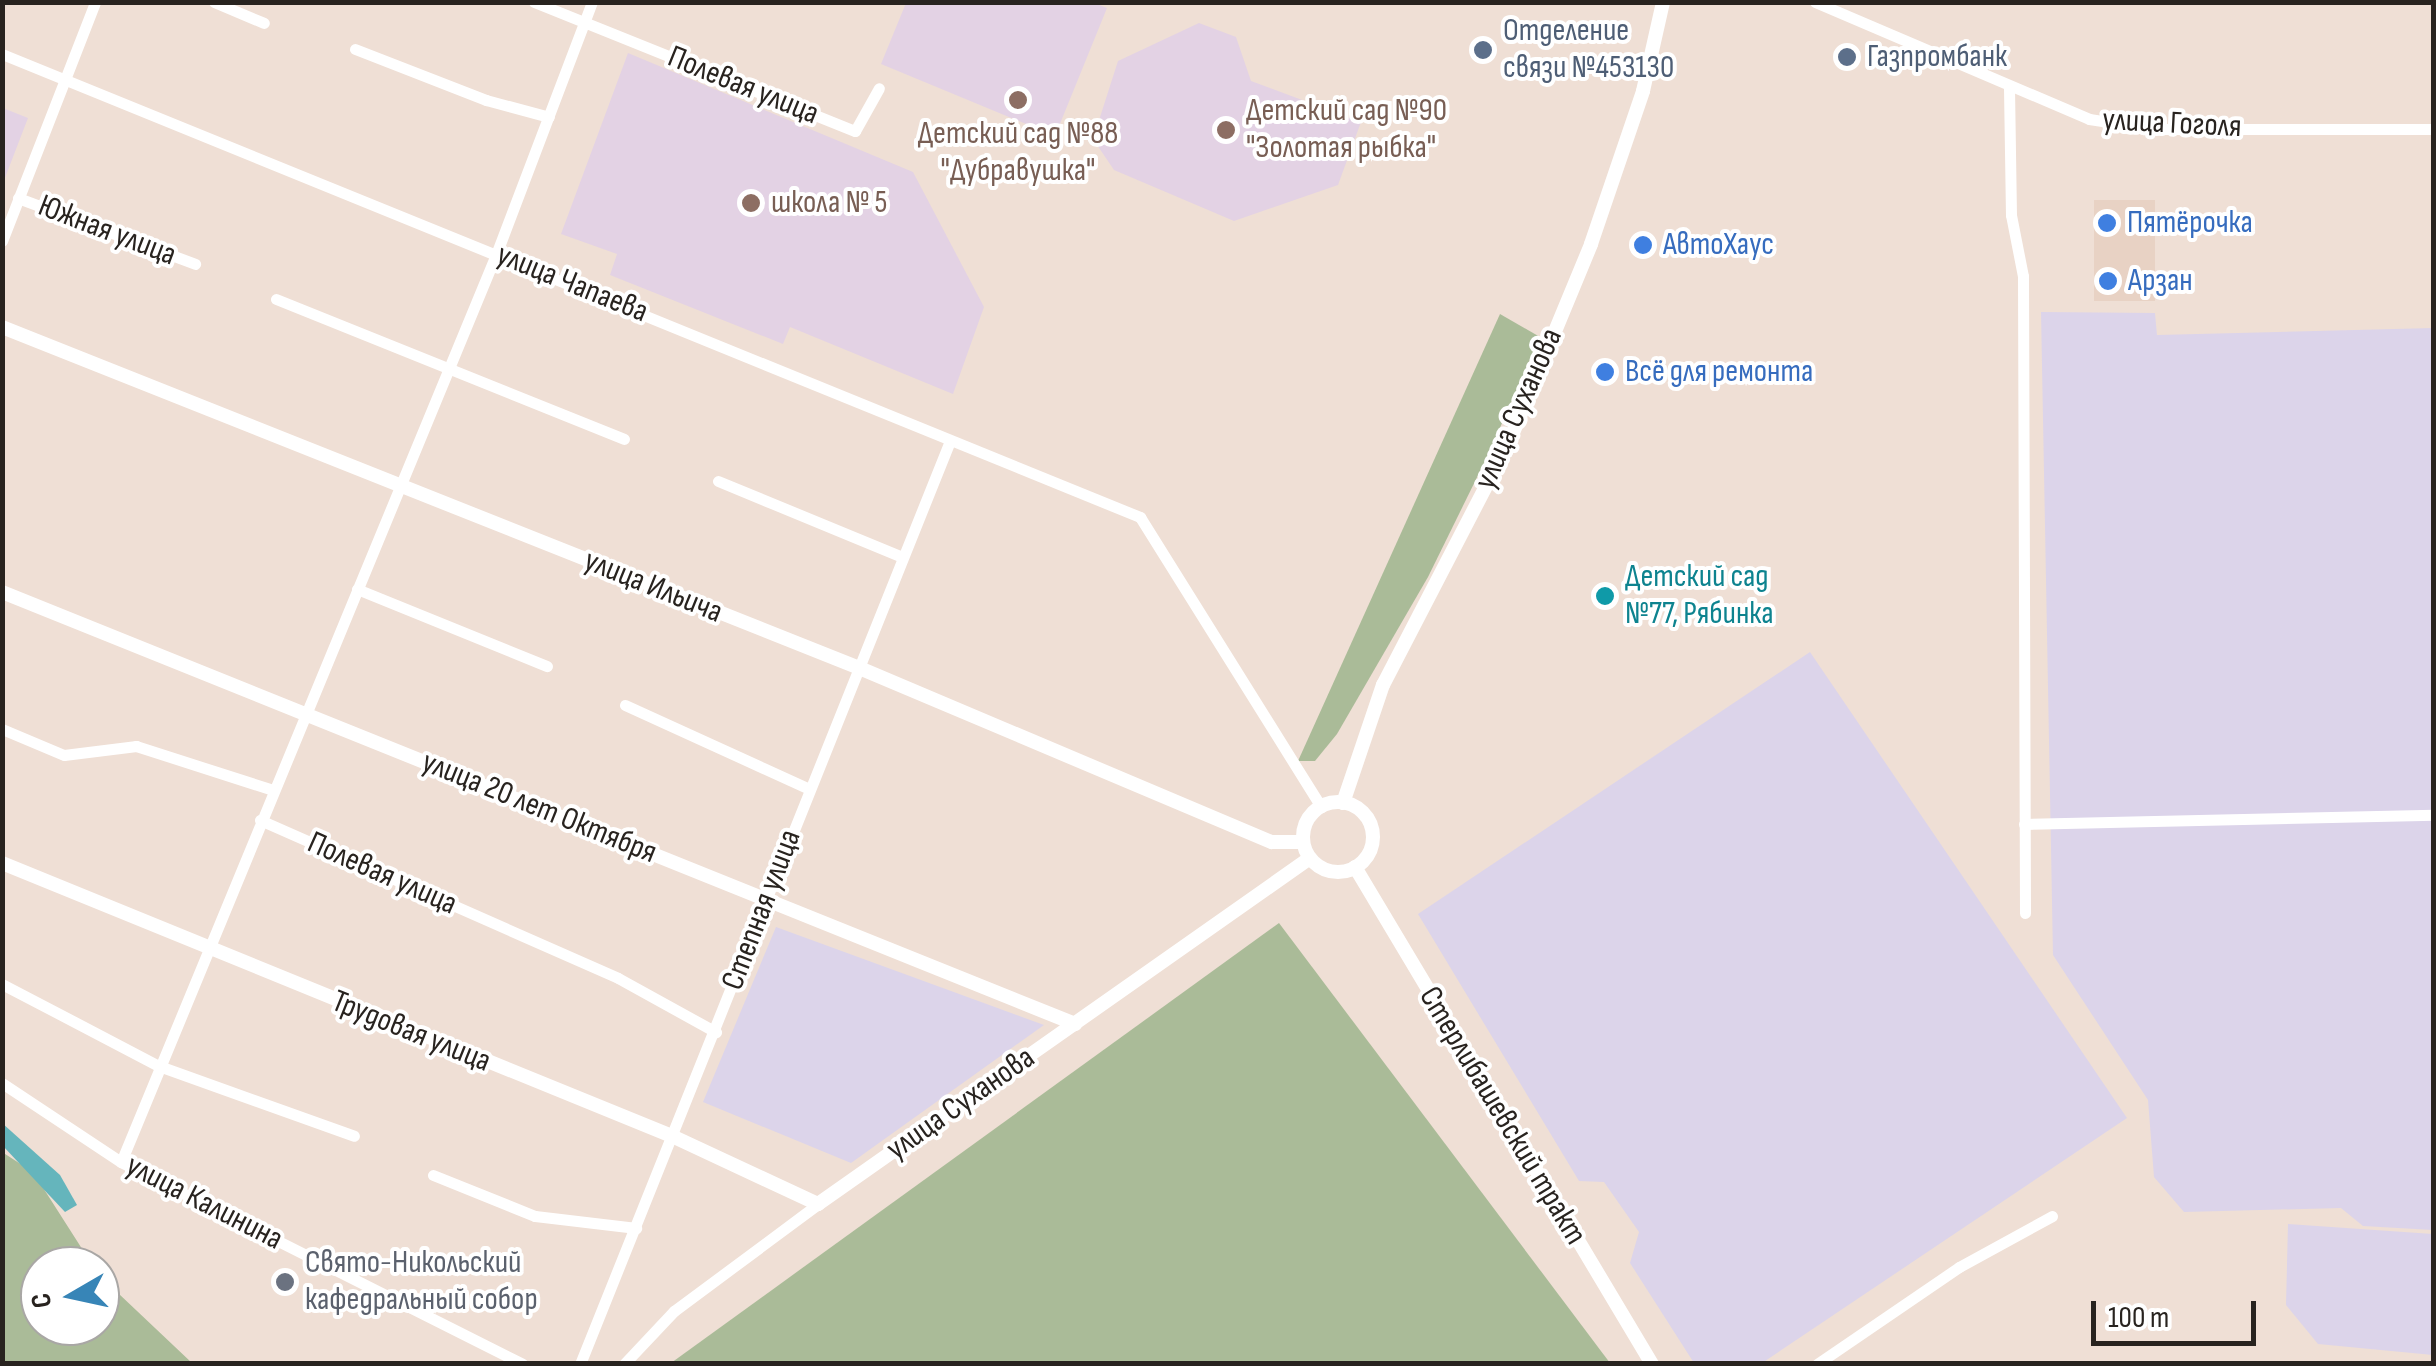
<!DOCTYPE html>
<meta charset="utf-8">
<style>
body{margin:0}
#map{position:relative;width:2436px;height:1366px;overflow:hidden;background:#efdfd5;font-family:"Sofia Sans Condensed",sans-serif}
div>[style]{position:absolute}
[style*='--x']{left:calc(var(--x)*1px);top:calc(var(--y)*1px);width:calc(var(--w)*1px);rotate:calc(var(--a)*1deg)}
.built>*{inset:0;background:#e8d2c4;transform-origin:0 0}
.industrial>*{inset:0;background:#dcd4ea}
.education>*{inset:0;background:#e3d2e4}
.green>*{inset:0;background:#aabb98}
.water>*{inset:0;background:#65b5bc}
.minor>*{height:11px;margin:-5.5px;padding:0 5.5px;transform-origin:5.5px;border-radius:5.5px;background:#fff}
.major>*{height:14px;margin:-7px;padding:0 7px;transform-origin:7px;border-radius:7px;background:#fff}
.major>.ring{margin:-7px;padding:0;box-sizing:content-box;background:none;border:14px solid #fff;border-radius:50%}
.dots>*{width:28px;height:28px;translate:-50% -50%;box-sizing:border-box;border:5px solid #fff;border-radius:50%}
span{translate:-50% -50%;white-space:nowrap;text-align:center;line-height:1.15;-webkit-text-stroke:8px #fff;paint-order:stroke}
.service-label{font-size:32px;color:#4e5e75}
.left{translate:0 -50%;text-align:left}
.street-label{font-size:32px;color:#28231f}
.education-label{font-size:32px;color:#785e54}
.shop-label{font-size:32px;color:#366cbe}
.culture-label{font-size:32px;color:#0d838f}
.worship-label{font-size:32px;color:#5b616d}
.frame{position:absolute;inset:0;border:5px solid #28231f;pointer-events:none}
.north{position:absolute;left:20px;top:1246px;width:100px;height:100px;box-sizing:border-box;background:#fff;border:2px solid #a9a7a5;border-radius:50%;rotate:261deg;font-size:28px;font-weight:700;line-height:40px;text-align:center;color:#28231f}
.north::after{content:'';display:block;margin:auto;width:35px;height:45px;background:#3785b7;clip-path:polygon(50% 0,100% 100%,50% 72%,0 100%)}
.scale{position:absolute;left:2091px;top:1301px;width:165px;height:45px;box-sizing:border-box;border:5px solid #28231f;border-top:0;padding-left:12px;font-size:30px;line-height:35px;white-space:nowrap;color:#28231f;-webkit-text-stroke:8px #fff;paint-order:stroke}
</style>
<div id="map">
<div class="built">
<div style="left:2094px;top:200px;width:61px;height:101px"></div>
</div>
<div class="industrial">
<div style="clip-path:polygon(2041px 312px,2155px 313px,2157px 335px,2433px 328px,2433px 1230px,2363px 1226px,2341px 1208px,2184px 1212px,2154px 1177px,2148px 1100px,2053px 955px)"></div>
<div style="clip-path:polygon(1810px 652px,2127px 1118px,1762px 1363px,1694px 1363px,1630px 1263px,1639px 1232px,1604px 1182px,1579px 1181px,1418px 914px)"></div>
<div style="clip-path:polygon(776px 927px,1044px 1025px,851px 1163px,703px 1102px)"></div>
<div style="clip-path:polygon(2288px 1224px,2433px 1234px,2433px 1355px,2318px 1344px,2286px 1305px)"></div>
</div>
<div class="education">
<div style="clip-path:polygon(1092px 2px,1107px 8px,1055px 136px,881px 64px,906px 3px)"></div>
<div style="clip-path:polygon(1199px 23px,1236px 37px,1251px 81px,1361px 122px,1338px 185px,1234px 221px,1114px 170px,1093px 139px,1118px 61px)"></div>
<div style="clip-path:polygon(628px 53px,913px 172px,984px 307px,953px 394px,790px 327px,783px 344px,610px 275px,617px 254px,561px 234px)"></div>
<div style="clip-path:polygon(3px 108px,28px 118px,3px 183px)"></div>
</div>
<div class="green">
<div style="clip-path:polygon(1500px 314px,1540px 337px,1488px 455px,1428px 577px,1337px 734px,1315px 761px,1298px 761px)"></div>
<div style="clip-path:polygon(1279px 923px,1610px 1363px,671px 1363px)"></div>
<div style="clip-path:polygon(2px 1152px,33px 1172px,93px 1266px,40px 1266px,40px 1326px,100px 1326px,100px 1276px,192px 1363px,3px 1363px)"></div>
</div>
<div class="water">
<div style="clip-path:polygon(2px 1123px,60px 1175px,77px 1205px,65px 1212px,3px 1146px)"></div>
</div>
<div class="minor">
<div style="--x:214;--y:2;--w:54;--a:22.8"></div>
<div style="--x:534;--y:2;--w:346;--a:21.9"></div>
<div style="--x:855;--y:131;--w:49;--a:-60.8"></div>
<div style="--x:1815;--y:2;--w:298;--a:23.1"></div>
<div style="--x:2089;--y:119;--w:67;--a:8.6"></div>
<div style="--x:2155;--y:129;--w:279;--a:0"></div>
<div style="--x:355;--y:49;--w:141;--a:21.3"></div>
<div style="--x:486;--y:100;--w:65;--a:15.1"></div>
<div style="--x:2;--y:54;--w:1229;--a:22.14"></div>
<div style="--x:1140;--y:517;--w:342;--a:58"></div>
<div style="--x:2009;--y:88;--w:127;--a:89.1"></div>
<div style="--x:2011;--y:215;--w:62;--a:78.9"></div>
<div style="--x:2023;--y:276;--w:637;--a:89.82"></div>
<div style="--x:18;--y:198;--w:189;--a:20.4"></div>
<div style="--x:2;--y:241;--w:256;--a:-68.7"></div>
<div style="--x:276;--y:299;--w:375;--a:21.9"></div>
<div style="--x:718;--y:481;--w:199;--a:22.4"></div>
<div style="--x:357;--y:589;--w:205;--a:22.1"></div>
<div style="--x:625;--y:705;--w:202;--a:24.5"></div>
<div style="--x:2;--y:729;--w:67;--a:22.8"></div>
<div style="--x:64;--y:755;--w:73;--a:-7.1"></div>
<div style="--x:136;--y:746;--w:144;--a:17.8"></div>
<div style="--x:260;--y:820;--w:391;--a:23.8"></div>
<div style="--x:618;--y:978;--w:112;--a:28.9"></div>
<div style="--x:2024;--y:824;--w:410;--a:-1.3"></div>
<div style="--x:2;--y:984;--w:177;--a:27.6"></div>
<div style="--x:159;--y:1066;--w:207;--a:19.7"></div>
<div style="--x:2;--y:1083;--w:143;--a:33.6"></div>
<div style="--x:121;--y:1162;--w:449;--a:26.7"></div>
<div style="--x:121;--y:1162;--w:985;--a:-67.55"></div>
<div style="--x:497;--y:252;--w:267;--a:-69.2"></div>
<div style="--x:433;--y:1175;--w:110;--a:21.9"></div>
<div style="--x:535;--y:1216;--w:102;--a:6.8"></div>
<div style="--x:580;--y:1364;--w:994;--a:-68.16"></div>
<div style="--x:624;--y:1364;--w:73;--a:-46.7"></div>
<div style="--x:674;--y:1311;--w:179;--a:-36.6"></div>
<div style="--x:1817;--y:1364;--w:172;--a:-34.3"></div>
<div style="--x:1959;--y:1267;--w:106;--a:-28.7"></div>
</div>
<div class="major">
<div style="--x:2;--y:327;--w:920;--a:21.69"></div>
<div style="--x:857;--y:667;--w:450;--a:22.9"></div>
<div style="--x:1272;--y:842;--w:31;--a:0"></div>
<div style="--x:2;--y:592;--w:1157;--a:21.93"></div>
<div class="ring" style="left:1303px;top:802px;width:56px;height:56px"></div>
<div style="--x:1343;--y:803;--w:125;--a:-71.3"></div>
<div style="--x:1383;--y:685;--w:276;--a:-62.6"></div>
<div style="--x:1510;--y:440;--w:212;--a:-67.5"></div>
<div style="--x:1591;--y:244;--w:162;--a:-71.2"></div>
<div style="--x:1643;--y:91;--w:91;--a:-77.3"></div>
<div style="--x:2;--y:863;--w:726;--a:22.18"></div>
<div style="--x:674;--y:1137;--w:159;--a:25"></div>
<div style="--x:818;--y:1204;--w:601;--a:-35.12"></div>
<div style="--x:1355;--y:867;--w:579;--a:59.14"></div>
</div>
<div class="dots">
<div style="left:1483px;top:50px;background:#5c6f8a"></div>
<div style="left:1847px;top:57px;background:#5c6f8a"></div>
<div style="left:1018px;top:100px;background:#8d6e63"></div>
<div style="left:1226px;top:130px;background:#8d6e63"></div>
<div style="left:751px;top:203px;background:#8d6e63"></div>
<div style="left:2107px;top:223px;background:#3f7fe0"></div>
<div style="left:1643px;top:245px;background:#3f7fe0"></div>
<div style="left:2108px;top:281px;background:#3f7fe0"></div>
<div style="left:1605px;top:372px;background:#3f7fe0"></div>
<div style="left:1605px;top:596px;background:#0f9aa8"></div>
<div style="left:285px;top:1282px;background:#6b7280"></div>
</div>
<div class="service-label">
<span class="left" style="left:1503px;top:50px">Отделение<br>связи №453130</span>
<span class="left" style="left:1867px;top:57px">Газпромбанк</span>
</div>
<div class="street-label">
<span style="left:743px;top:86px;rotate:22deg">Полевая улица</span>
<span style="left:2172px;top:124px;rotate:3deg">улица Гоголя</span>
<span style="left:107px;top:231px;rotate:21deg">Южная улица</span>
<span style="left:572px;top:284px;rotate:22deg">улица Чапаева</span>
<span style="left:1519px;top:409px;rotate:-66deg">улица Суханова</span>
<span style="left:653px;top:587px;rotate:22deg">улица Ильича</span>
<span style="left:539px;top:808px;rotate:22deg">улица 20 лет Октября</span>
<span style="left:382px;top:874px;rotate:24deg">Полевая улица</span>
<span style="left:762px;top:910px;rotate:-69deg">Степная улица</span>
<span style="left:411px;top:1032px;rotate:22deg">Трудовая улица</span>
<span style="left:961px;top:1104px;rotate:-35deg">улица Суханова</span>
<span style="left:1502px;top:1116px;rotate:59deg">Стерлибашевский тракт</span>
<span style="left:204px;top:1203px;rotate:27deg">улица Калинина</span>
</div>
<div class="education-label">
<span class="left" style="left:1246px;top:130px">Детский сад №90<br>"Золотая рыбка"</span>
<span style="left:1018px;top:153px">Детский сад №88<br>"Дубравушка"</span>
<span class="left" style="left:771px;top:203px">школа № 5</span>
</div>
<div class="shop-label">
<span class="left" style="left:2127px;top:223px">Пятёрочка</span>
<span class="left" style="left:1663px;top:245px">АвтоХаус</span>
<span class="left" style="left:2128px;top:281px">Арзан</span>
<span class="left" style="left:1625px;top:372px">Всё для ремонта</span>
</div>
<div class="culture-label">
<span class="left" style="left:1625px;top:596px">Детский сад<br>№77, Рябинка</span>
</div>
<div class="worship-label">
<span class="left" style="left:305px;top:1282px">Свято-Никольский<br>кафедральный собор</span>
</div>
<div class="frame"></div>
<div class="north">С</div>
<div class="scale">100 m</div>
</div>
